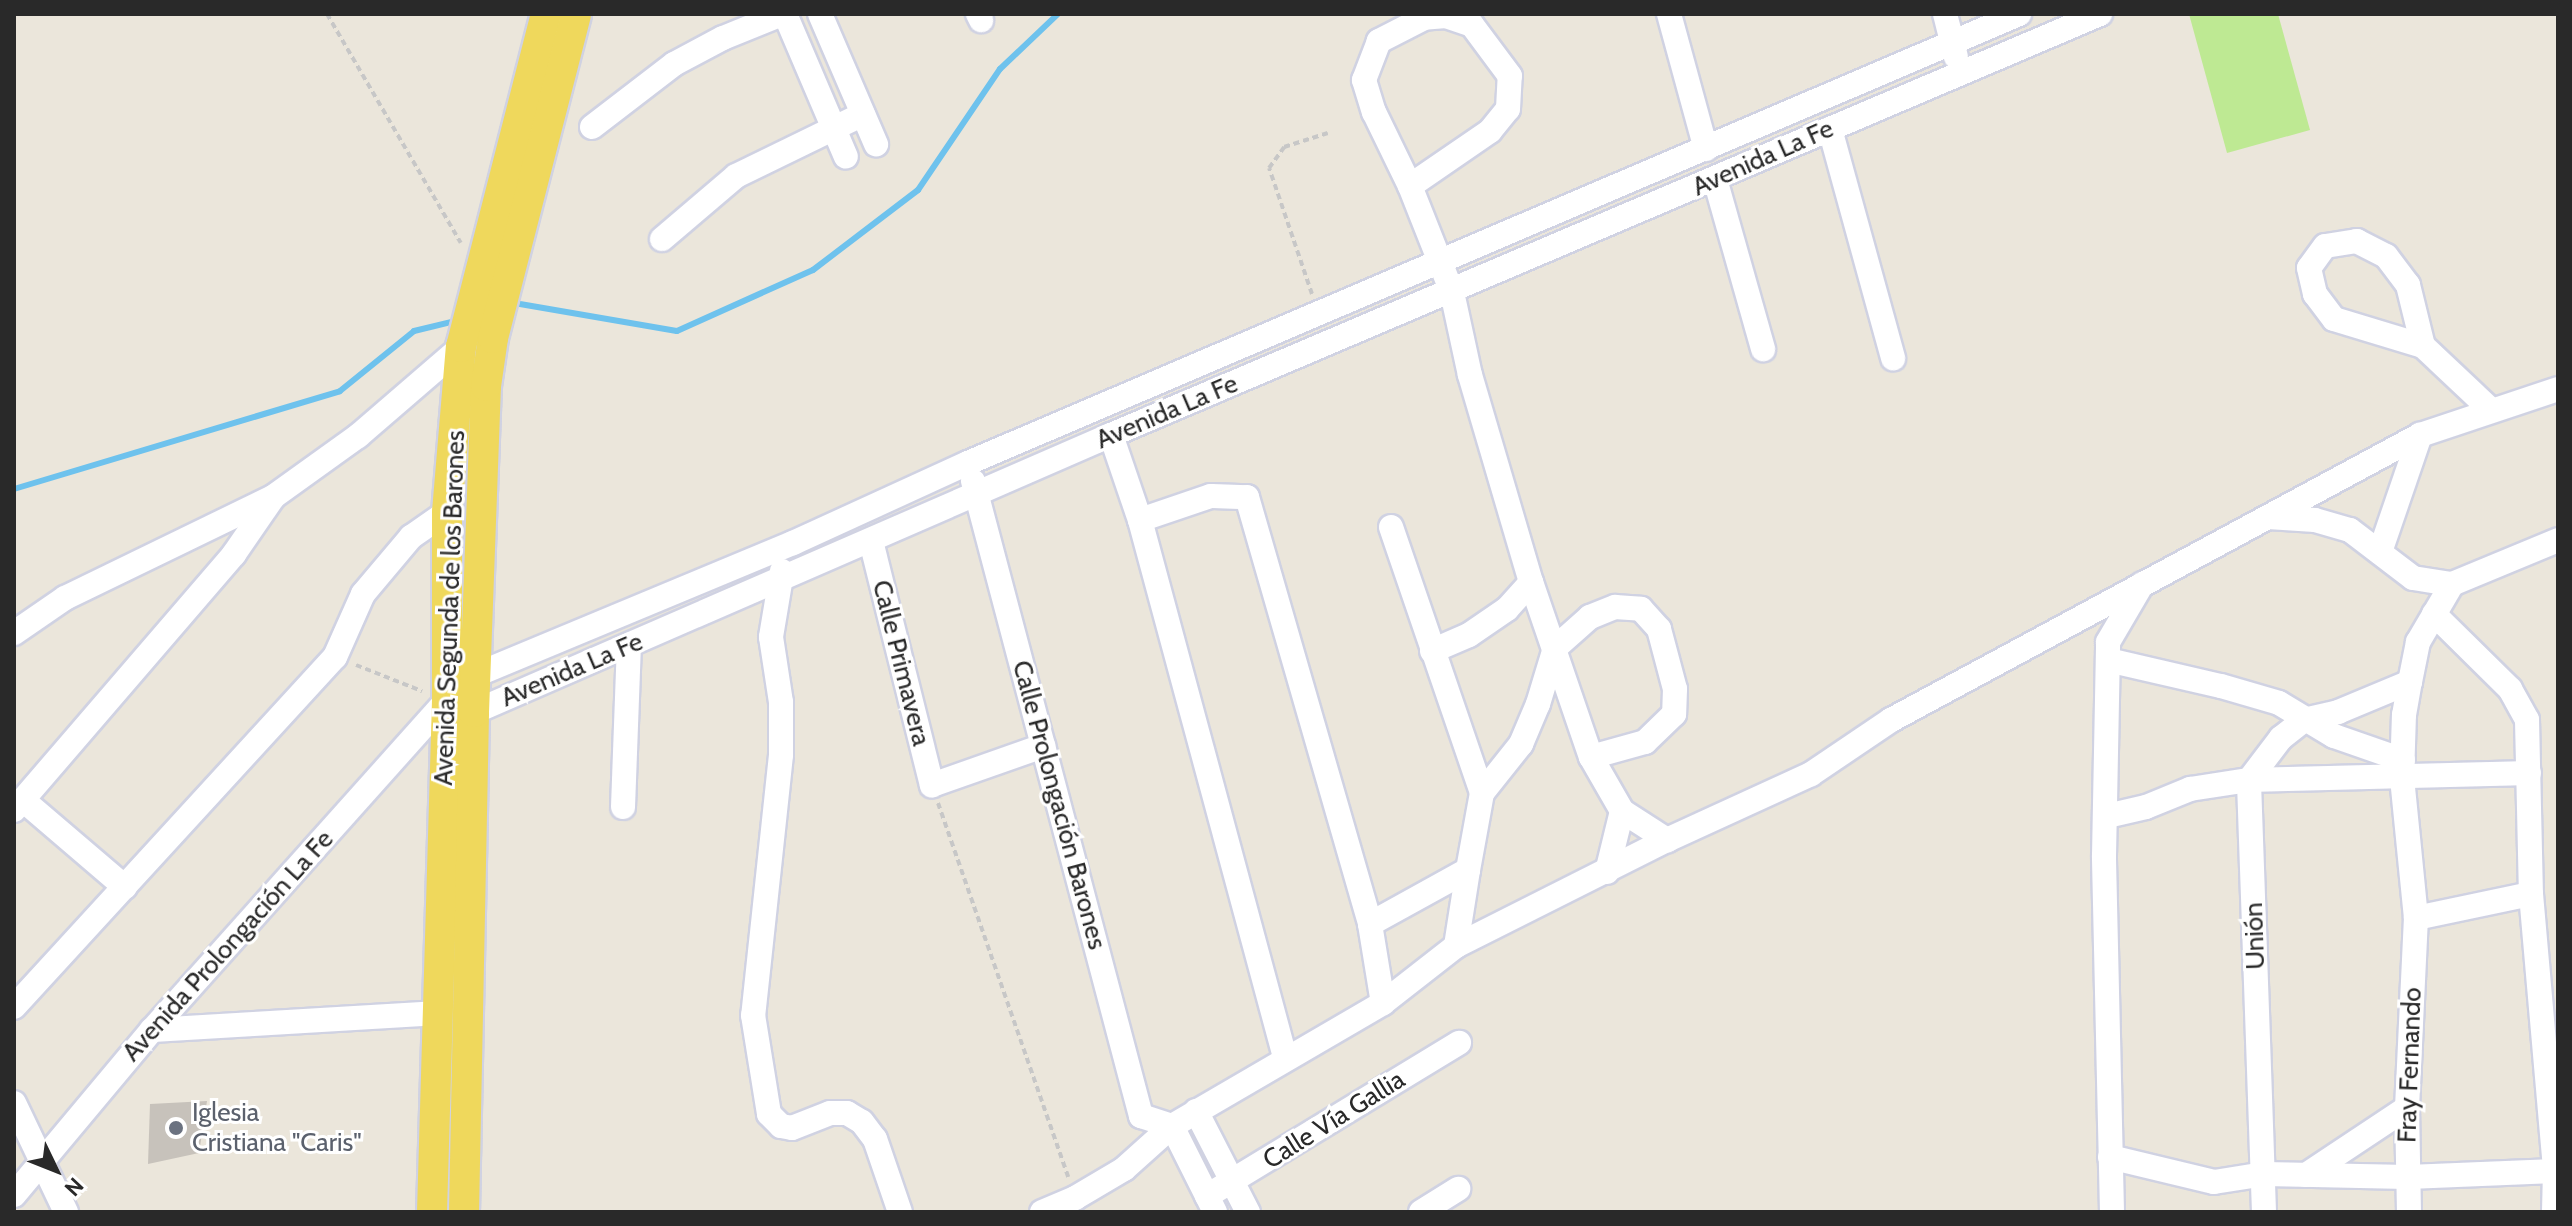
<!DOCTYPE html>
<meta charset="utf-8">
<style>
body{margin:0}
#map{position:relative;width:2572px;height:1226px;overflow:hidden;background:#ebe6db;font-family:Cabin,sans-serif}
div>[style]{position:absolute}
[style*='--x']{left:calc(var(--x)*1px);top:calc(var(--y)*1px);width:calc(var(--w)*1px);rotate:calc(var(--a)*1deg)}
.pitch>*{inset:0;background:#bee993}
.stream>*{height:6px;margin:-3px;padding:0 3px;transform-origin:3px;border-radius:3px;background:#6ec2ed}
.building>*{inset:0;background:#c7c2bb}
.path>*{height:4px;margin-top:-2px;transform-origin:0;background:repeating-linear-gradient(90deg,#c7c7c7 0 6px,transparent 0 10px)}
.roads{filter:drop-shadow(2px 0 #d0d2e2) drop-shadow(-2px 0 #d0d2e2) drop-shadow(0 2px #d0d2e2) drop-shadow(0 -2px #d0d2e2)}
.minor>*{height:24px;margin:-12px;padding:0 12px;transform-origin:12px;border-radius:12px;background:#fff}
.major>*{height:30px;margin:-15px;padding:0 15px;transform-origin:15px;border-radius:15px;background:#efd85c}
.dots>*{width:22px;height:22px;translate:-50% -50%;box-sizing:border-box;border:4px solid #fff;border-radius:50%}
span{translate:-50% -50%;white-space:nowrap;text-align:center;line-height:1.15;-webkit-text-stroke:6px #fff;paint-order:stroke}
.street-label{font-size:26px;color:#292929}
.worship-label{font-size:26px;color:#5b616d}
.left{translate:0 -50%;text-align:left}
.frame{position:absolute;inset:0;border:16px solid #292929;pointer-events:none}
.north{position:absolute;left:16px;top:1130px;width:80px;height:80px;-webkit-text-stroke:6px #fff;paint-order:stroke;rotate:133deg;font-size:22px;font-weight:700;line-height:32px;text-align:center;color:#292929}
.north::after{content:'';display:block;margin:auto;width:28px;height:36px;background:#292929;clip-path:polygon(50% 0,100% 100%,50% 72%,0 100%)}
</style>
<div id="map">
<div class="pitch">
<div style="clip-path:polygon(2189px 14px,2278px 14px,2310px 130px,2227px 153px)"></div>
</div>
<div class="stream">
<div style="--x:520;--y:304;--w:159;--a:9.8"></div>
<div style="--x:677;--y:331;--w:149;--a:-24.2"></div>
<div style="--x:813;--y:270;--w:132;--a:-37.3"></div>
<div style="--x:918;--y:190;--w:146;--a:-55.9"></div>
<div style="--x:1000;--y:69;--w:80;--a:-43.5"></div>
<div style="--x:14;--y:489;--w:340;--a:-16.7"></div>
<div style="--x:340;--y:391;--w:95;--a:-39"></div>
<div style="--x:414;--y:331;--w:42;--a:-13.7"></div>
</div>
<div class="building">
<div style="clip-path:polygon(207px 1101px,199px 1153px,148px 1164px,150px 1104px)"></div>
</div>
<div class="path">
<div style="--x:327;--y:14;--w:265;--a:59.7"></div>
<div style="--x:1312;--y:294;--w:133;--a:-108.8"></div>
<div style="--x:1269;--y:168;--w:26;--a:-54"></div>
<div style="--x:1284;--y:147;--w:46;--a:-17.7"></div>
<div style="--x:356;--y:665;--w:71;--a:21.5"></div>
<div style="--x:938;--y:803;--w:396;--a:70.8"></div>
</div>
<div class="roads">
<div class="minor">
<div style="--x:785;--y:14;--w:155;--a:66.9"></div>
<div style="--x:820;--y:14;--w:142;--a:66.7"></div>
<div style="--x:978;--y:14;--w:7;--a:63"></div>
<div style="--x:1669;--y:14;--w:140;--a:74.7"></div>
<div style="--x:1945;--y:14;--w:44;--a:75.7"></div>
<div style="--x:592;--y:127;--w:103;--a:-37.5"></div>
<div style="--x:674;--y:64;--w:55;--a:-28"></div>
<div style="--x:723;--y:38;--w:64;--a:-22.1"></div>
<div style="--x:1830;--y:129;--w:238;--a:74.6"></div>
<div style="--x:1715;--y:179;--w:177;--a:74.2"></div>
<div style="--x:1410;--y:186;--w:97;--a:-34.5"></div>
<div style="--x:1490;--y:131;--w:28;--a:-51"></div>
<div style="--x:1508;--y:109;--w:33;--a:-87"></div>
<div style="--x:1510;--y:76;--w:64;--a:-126.7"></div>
<div style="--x:1472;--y:25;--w:28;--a:-161"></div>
<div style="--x:1446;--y:16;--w:22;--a:175"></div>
<div style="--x:1424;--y:18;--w:51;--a:152.9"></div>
<div style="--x:1379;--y:41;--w:42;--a:111"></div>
<div style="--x:1364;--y:80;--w:34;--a:73"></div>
<div style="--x:1374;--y:112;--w:82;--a:64.1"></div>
<div style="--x:1410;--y:186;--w:114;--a:68.4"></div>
<div style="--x:1452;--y:292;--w:85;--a:77.8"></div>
<div style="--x:1470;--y:375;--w:216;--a:73.6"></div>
<div style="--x:1531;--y:582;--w:185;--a:71.1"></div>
<div style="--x:1591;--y:757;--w:62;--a:60.1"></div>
<div style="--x:1622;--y:811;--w:54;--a:32.8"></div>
<div style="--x:662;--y:239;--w:97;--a:-40.4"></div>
<div style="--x:736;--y:176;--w:141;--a:-26"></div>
<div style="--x:2423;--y:346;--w:63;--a:-103.8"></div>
<div style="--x:2408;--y:285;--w:36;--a:-127"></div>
<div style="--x:2386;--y:256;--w:33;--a:-153"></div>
<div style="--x:2357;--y:241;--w:32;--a:171"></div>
<div style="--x:2325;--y:246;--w:27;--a:126"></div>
<div style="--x:2309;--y:268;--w:27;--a:77"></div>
<div style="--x:2315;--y:294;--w:31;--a:53"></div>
<div style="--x:2334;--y:319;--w:93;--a:16.9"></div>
<div style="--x:2423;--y:346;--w:93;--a:43.3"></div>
<div style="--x:1111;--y:435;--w:90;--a:71.2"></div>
<div style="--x:1140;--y:520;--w:556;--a:74.89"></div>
<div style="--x:973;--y:481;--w:657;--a:75.18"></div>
<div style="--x:1141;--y:1116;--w:33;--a:18"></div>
<div style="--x:1172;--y:1126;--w:96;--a:63.4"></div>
<div style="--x:2268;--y:517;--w:47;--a:3.7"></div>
<div style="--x:2315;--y:520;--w:36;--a:16"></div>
<div style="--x:2350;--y:530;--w:79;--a:37.3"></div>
<div style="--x:2413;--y:578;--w:39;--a:9"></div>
<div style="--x:2452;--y:584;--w:115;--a:-22.5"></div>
<div style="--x:1140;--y:520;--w:75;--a:-18.7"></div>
<div style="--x:1211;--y:496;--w:36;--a:2"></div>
<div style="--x:1247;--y:497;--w:444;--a:73.9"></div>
<div style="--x:1370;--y:924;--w:80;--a:80.7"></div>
<div style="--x:1391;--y:527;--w:281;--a:71.1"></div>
<div style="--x:871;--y:541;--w:252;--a:76"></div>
<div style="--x:932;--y:785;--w:118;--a:-19.4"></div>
<div style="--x:2380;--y:552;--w:124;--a:-71.1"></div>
<div style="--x:782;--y:571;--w:67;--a:99.5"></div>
<div style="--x:771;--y:637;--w:66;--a:81.3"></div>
<div style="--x:781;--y:702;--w:53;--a:90"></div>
<div style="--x:781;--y:755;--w:262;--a:96.1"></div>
<div style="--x:753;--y:1015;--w:100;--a:80.8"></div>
<div style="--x:769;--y:1114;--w:17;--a:45"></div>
<div style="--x:781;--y:1126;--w:11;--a:10"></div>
<div style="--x:792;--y:1128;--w:41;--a:-21.5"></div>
<div style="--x:830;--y:1113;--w:17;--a:0"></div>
<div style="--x:847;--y:1113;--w:17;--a:31"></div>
<div style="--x:862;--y:1122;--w:21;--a:53"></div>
<div style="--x:875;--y:1139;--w:77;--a:71.1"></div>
<div style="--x:2434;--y:614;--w:107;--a:44.6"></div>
<div style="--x:2510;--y:689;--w:35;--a:61"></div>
<div style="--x:2527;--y:720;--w:174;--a:88.7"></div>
<div style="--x:2531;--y:894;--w:278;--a:85"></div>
<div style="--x:2555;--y:1171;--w:41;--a:91.4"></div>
<div style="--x:14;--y:633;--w:62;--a:-34.5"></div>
<div style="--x:65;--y:598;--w:231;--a:-25.9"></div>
<div style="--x:273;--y:497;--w:105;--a:-35.7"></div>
<div style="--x:358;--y:436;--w:136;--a:-40.8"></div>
<div style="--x:1432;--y:651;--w:40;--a:-23.4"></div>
<div style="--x:1469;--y:635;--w:46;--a:-34.4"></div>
<div style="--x:1507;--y:609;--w:36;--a:-48"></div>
<div style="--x:2108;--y:660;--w:116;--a:13"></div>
<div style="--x:2221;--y:686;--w:60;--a:16.3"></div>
<div style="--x:2279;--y:703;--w:64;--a:31"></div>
<div style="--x:2334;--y:736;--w:73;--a:19.2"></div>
<div style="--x:460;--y:706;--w:15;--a:23"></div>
<div style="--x:474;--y:712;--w:695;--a:-23.5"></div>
<div style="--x:1111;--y:435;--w:1075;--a:-23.06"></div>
<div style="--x:23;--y:800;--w:134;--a:40.5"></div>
<div style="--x:623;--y:807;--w:161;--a:-87.9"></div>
<div style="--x:14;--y:810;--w:338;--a:-49.3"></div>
<div style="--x:234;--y:554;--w:67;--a:-55.4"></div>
<div style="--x:2107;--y:816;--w:40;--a:-13"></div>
<div style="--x:2146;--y:807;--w:48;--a:-22.2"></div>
<div style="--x:2190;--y:789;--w:60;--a:-8.7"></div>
<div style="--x:2249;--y:780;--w:280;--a:-1.4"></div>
<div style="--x:1468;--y:870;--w:78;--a:-79.7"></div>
<div style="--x:1482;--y:793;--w:63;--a:-51.5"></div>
<div style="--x:1521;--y:744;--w:43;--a:-67"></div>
<div style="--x:1538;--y:704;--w:59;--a:-73.1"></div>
<div style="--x:1555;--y:648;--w:47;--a:-41.5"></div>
<div style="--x:1590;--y:617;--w:27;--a:-22"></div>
<div style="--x:1615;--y:607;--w:26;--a:4"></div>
<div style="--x:1641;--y:609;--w:27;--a:48"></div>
<div style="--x:1659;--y:629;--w:62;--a:75.1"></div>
<div style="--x:1675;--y:689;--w:25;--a:92"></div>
<div style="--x:1674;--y:714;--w:40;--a:136"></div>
<div style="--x:1645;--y:742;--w:56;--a:164.5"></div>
<div style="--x:1607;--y:872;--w:63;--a:-76.2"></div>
<div style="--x:2416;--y:918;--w:117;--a:-11.8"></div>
<div style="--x:1370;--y:924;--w:112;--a:-28.9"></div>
<div style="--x:1468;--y:870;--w:77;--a:99"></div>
<div style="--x:14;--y:1007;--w:475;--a:-47.5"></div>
<div style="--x:335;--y:657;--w:69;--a:-66"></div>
<div style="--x:363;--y:594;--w:75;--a:-49.9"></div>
<div style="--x:411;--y:537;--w:44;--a:-34.8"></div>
<div style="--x:152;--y:1030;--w:288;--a:-3.4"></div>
<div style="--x:14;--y:1103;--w:121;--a:64.5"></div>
<div style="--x:1196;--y:1111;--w:114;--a:62.8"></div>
<div style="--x:2110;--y:1157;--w:107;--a:13.5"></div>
<div style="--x:2214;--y:1182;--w:52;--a:-8.9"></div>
<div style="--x:2265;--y:1174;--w:143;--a:1.2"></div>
<div style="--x:2408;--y:1177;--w:147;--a:-2.3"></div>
<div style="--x:2306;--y:1175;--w:121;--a:-33.6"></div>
<div style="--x:14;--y:1195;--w:215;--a:-50.1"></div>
<div style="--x:152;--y:1030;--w:443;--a:-48.2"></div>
<div style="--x:447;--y:700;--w:40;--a:-40"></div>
<div style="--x:478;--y:674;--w:341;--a:-22.6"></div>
<div style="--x:793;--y:543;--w:192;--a:-24.6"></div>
<div style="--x:968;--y:463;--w:1143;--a:-23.13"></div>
<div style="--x:1207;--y:1196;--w:295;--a:-31.3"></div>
<div style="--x:1042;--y:1212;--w:36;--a:-23"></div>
<div style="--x:1075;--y:1198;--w:57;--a:-30.6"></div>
<div style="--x:1124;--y:1169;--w:64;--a:-41.9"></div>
<div style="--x:1172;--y:1126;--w:244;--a:-30.2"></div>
<div style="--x:1383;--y:1003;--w:93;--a:-38"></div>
<div style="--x:1456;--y:946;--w:236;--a:-26.7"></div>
<div style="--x:1667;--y:840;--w:158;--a:-24.6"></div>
<div style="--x:1811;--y:774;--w:97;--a:-34"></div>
<div style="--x:1891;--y:720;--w:601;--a:-28.31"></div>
<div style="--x:2420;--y:435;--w:145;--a:-18.4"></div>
<div style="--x:1421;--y:1212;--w:44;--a:-31.9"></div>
<div style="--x:2112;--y:1212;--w:356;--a:-91.3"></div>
<div style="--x:2104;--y:856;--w:214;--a:-88.9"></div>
<div style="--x:2108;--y:642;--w:67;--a:-59.6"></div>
<div style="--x:2264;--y:1212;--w:432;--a:-92"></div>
<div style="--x:2249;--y:780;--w:53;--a:-52.7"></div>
<div style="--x:2281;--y:738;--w:29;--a:-38"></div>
<div style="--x:2304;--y:720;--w:35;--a:-13"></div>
<div style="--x:2338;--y:712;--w:78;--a:-22.6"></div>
<div style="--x:2410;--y:682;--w:41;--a:-78.7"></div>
<div style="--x:2418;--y:642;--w:67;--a:-59.6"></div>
<div style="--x:2409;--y:1212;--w:104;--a:-91.1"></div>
<div style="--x:2407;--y:1108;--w:190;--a:-87.3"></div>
<div style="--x:2416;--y:918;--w:142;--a:-95.7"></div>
<div style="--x:2402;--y:777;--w:62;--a:-88.2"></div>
<div style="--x:2404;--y:715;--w:34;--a:-80"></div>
</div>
<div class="major">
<div style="--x:432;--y:1212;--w:512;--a:-88.32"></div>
<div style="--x:447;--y:700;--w:188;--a:-90"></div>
<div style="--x:447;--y:512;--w:166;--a:-85.2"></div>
<div style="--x:461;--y:347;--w:344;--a:-75.7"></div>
<div style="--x:464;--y:1212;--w:500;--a:-88.85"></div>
<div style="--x:474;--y:712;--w:326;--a:-87.9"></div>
<div style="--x:486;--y:386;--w:49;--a:-81.7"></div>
<div style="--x:493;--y:338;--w:334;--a:-75.6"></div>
</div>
</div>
<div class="dots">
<div style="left:176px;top:1128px;background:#6b7280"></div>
</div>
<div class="street-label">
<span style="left:1763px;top:158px;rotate:-24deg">Avenida La Fe</span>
<span style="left:1167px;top:412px;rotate:-23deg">Avenida La Fe</span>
<span style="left:450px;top:608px;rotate:-88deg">Avenida Segunda de los Barones</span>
<span style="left:901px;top:663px;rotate:76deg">Calle Primavera</span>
<span style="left:572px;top:670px;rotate:-23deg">Avenida La Fe</span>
<span style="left:1059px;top:805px;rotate:75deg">Calle Prolongación Barones</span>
<span style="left:2255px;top:936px;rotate:-92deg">Unión</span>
<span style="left:228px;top:946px;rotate:-48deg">Avenida Prolongación La Fe</span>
<span style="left:2410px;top:1065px;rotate:-88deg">Fray Fernando</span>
<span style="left:1334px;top:1120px;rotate:-32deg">Calle Vía Gallia</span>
</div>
<div class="worship-label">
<span class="left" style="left:192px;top:1128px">Iglesia<br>Cristiana "Caris"</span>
</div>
<div class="frame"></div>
<div class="north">N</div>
</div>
